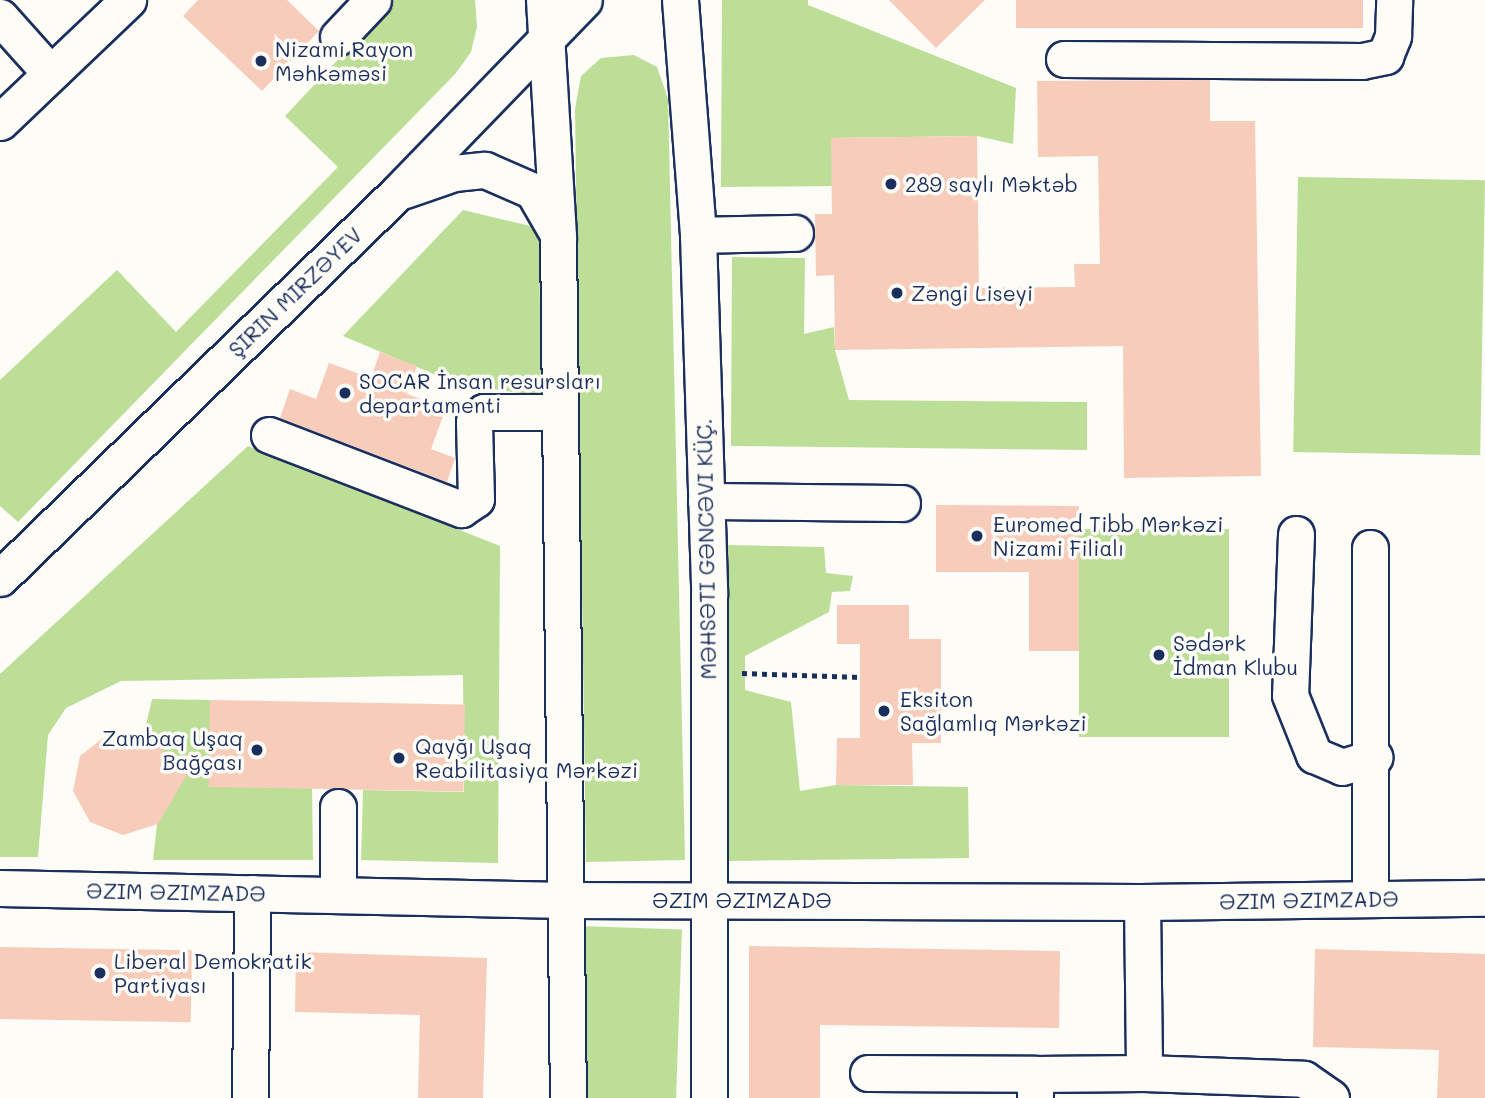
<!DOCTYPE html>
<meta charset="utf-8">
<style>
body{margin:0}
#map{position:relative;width:1485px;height:1098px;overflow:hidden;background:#fdfcf7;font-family:Mali,sans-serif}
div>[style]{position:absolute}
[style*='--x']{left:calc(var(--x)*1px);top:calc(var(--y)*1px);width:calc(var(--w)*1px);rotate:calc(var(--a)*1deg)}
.green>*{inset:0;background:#bcde97;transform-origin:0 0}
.building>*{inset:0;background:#f8ccba;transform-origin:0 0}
.path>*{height:4.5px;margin-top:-2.25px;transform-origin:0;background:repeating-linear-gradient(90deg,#1b2f5e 0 5px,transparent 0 10px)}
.roads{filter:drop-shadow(2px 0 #1b2f5e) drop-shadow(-2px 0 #1b2f5e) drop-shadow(0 2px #1b2f5e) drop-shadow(0 -2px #1b2f5e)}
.minor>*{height:35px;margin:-17.5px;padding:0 17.5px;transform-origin:17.5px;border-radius:17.5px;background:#fdfcf7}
.dots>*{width:19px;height:19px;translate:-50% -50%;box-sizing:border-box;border:4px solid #fdfcf7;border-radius:50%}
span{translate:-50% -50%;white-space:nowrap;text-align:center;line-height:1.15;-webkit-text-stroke:7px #fdfcf7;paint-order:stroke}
.poi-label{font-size:21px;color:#1b2f5e}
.left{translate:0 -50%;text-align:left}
.right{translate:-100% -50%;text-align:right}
.street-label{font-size:21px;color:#1b2f5e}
</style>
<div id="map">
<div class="green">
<div style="clip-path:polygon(394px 0,475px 0,477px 27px,471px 52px,456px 73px,18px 522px,0 506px,0 380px,117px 270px,176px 332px,338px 167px,285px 116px)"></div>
<div style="clip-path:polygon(722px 0,808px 0,808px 5px,1016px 88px,1013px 144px,977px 136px,832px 138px,832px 186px,721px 187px)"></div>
<div style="clip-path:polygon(634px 55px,657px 67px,668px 99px,685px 860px,586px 862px,575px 109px,581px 76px,601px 58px)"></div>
<div style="left:1298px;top:177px;width:187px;height:275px;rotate:1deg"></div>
<div style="clip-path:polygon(463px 210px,539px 228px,541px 396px,457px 384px,343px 336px)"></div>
<div style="clip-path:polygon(732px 257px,805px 258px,804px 334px,834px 327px,835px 350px,849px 400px,1087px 402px,1087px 450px,731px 446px)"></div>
<div style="clip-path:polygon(248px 446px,500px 546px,498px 863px,361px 860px,363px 790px,464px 792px,463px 675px,121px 681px,66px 708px,48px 735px,38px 857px,0 857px,0 674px)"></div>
<div style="left:1079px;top:529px;width:150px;height:208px"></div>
<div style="clip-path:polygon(727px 545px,824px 547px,826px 573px,853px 576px,850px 591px,832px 592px,829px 612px,745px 656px,745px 690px,791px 702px,800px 791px,836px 785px,968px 787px,969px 858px,728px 861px)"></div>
<div style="clip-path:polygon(152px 699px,210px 700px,312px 789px,313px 860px,153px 860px,157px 824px,144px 734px)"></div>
<div style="left:580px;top:926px;width:102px;height:172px;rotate:2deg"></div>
</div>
<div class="building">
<div style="clip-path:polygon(198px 0,287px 0,319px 31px,262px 91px,183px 16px)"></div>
<div style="clip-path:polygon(889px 0,985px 0,936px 48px)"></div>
<div style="left:1016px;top:0;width:347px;height:28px"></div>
<div style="clip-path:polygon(1210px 80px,1210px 121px,1255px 121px,1261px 476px,1124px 478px,1123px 346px,835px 350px,834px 275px,816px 276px,815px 214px,832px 214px,831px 138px,977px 136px,979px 288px,1075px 287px,1074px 264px,1100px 264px,1098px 156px,1038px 157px,1037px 81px)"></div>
<div style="clip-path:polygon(380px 352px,417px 366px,407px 394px,446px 408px,431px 449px,455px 458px,447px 482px,280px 418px,290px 389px,316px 399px,329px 363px,371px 378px)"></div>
<div style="clip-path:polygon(936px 505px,1079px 506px,1079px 651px,1029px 651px,1029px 572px,936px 572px)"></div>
<div style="clip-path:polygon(837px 605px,909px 605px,909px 639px,941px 639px,941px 743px,912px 743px,913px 785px,836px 785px,837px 738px,860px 738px,860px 644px,837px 644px)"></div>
<div style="left:210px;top:700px;width:255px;height:87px;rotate:1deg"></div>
<div style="clip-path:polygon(108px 734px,144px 734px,188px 773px,158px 824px,123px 835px,90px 822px,73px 791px,80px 756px)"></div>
<div style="clip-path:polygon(749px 946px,1060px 951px,1059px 1028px,820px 1025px,820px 1098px,749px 1098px)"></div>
<div style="left:0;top:947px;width:192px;height:72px;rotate:1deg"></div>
<div style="clip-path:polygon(1315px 949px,1485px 954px,1485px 1098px,1437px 1098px,1439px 1050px,1313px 1047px)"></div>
<div style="clip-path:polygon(296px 952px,487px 958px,483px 1098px,418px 1098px,420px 1015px,295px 1012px)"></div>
</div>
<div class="path">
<div style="--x:742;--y:673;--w:119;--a:1.9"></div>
</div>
<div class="roads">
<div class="minor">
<div style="--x:544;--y:0;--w:236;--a:86.6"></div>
<div style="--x:558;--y:236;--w:862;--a:89.34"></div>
<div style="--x:680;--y:0;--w:236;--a:85.6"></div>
<div style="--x:698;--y:235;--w:360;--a:88.2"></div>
<div style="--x:709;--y:595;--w:503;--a:90"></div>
<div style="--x:0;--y:17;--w:75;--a:48.2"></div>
<div style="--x:338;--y:37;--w:51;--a:-46.6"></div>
<div style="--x:1064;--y:59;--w:298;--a:0.4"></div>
<div style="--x:1362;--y:61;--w:24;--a:-12"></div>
<div style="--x:1385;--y:56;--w:22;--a:-68"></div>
<div style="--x:1393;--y:36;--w:36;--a:-88"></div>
<div style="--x:0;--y:122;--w:177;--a:-43.6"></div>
<div style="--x:405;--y:190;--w:52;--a:-19.1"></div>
<div style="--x:454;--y:173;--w:31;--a:-6"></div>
<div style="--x:485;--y:170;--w:52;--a:23.6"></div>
<div style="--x:533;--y:191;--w:46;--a:60.1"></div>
<div style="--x:698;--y:235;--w:97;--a:-1.2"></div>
<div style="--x:269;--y:435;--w:206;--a:21.1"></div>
<div style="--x:461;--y:509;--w:18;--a:-34"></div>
<div style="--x:476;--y:499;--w:77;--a:-91.5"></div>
<div style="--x:474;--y:422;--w:14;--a:-45"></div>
<div style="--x:484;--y:412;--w:74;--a:0"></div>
<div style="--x:706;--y:501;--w:196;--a:0.6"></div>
<div style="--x:1296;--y:534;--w:161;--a:92.1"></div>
<div style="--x:1290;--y:695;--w:65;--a:68.2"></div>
<div style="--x:1314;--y:755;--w:30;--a:23"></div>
<div style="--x:1342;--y:767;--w:34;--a:-17"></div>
<div style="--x:1370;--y:548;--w:351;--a:90"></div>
<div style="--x:0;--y:578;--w:554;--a:-44.12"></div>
<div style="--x:398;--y:192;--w:267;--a:-45.9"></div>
<div style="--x:0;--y:888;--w:567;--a:1.21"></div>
<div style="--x:567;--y:900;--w:575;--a:0.2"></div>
<div style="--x:1142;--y:902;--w:343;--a:-0.7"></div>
<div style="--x:338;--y:895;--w:88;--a:-90"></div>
<div style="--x:1142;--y:902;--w:171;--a:89.3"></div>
<div style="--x:868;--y:1073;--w:167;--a:0.3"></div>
<div style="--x:250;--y:1098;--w:205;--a:-89.4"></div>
<div style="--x:1035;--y:1098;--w:24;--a:-90"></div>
<div style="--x:1035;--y:1074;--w:109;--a:-0.5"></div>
<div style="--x:1144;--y:1073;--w:160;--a:2.1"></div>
<div style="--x:1304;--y:1079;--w:33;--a:35"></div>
</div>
</div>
<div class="dots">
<div style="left:261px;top:61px;background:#1b2f5e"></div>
<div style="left:891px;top:184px;background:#1b2f5e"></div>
<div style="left:897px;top:293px;background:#1b2f5e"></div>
<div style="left:345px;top:393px;background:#1b2f5e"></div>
<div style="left:977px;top:536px;background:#1b2f5e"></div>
<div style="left:1159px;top:655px;background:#1b2f5e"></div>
<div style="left:884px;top:711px;background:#1b2f5e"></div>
<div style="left:257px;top:750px;background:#1b2f5e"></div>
<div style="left:399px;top:758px;background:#1b2f5e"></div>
<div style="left:100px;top:973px;background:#1b2f5e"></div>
</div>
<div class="poi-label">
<span class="left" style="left:275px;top:61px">Nizami Rayon<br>Məhkəməsi</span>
<span class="left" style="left:905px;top:184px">289 saylı Məktəb</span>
<span class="left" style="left:911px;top:293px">Zəngi Liseyi</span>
<span class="left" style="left:359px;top:393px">SOCAR İnsan resursları<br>departamenti</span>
<span class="left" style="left:993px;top:536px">Euromed Tibb Mərkəzi<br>Nizami Filialı</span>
<span class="left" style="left:1173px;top:655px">Sədərk<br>İdman Klubu</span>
<span class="left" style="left:900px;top:711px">Eksiton<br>Sağlamlıq Mərkəzi</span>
<span class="right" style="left:243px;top:750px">Zambaq Uşaq<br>Bağçası</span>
<span class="left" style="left:415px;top:758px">Qayğı Uşaq<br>Reabilitasiya Mərkəzi</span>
<span class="left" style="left:114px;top:973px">Liberal Demokratik<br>Partiyası</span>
</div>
<div class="street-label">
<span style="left:295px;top:292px;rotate:-44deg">ŞIRIN MIRZƏYEV</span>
<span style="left:706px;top:549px;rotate:-91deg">MƏHSƏTI GƏNCƏVI KÜÇ.</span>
<span style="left:176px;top:892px;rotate:1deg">ƏZIM ƏZIMZADƏ</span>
<span style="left:742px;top:900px">ƏZIM ƏZIMZADƏ</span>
<span style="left:1309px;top:900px;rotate:-1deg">ƏZIM ƏZIMZADƏ</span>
</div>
</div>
